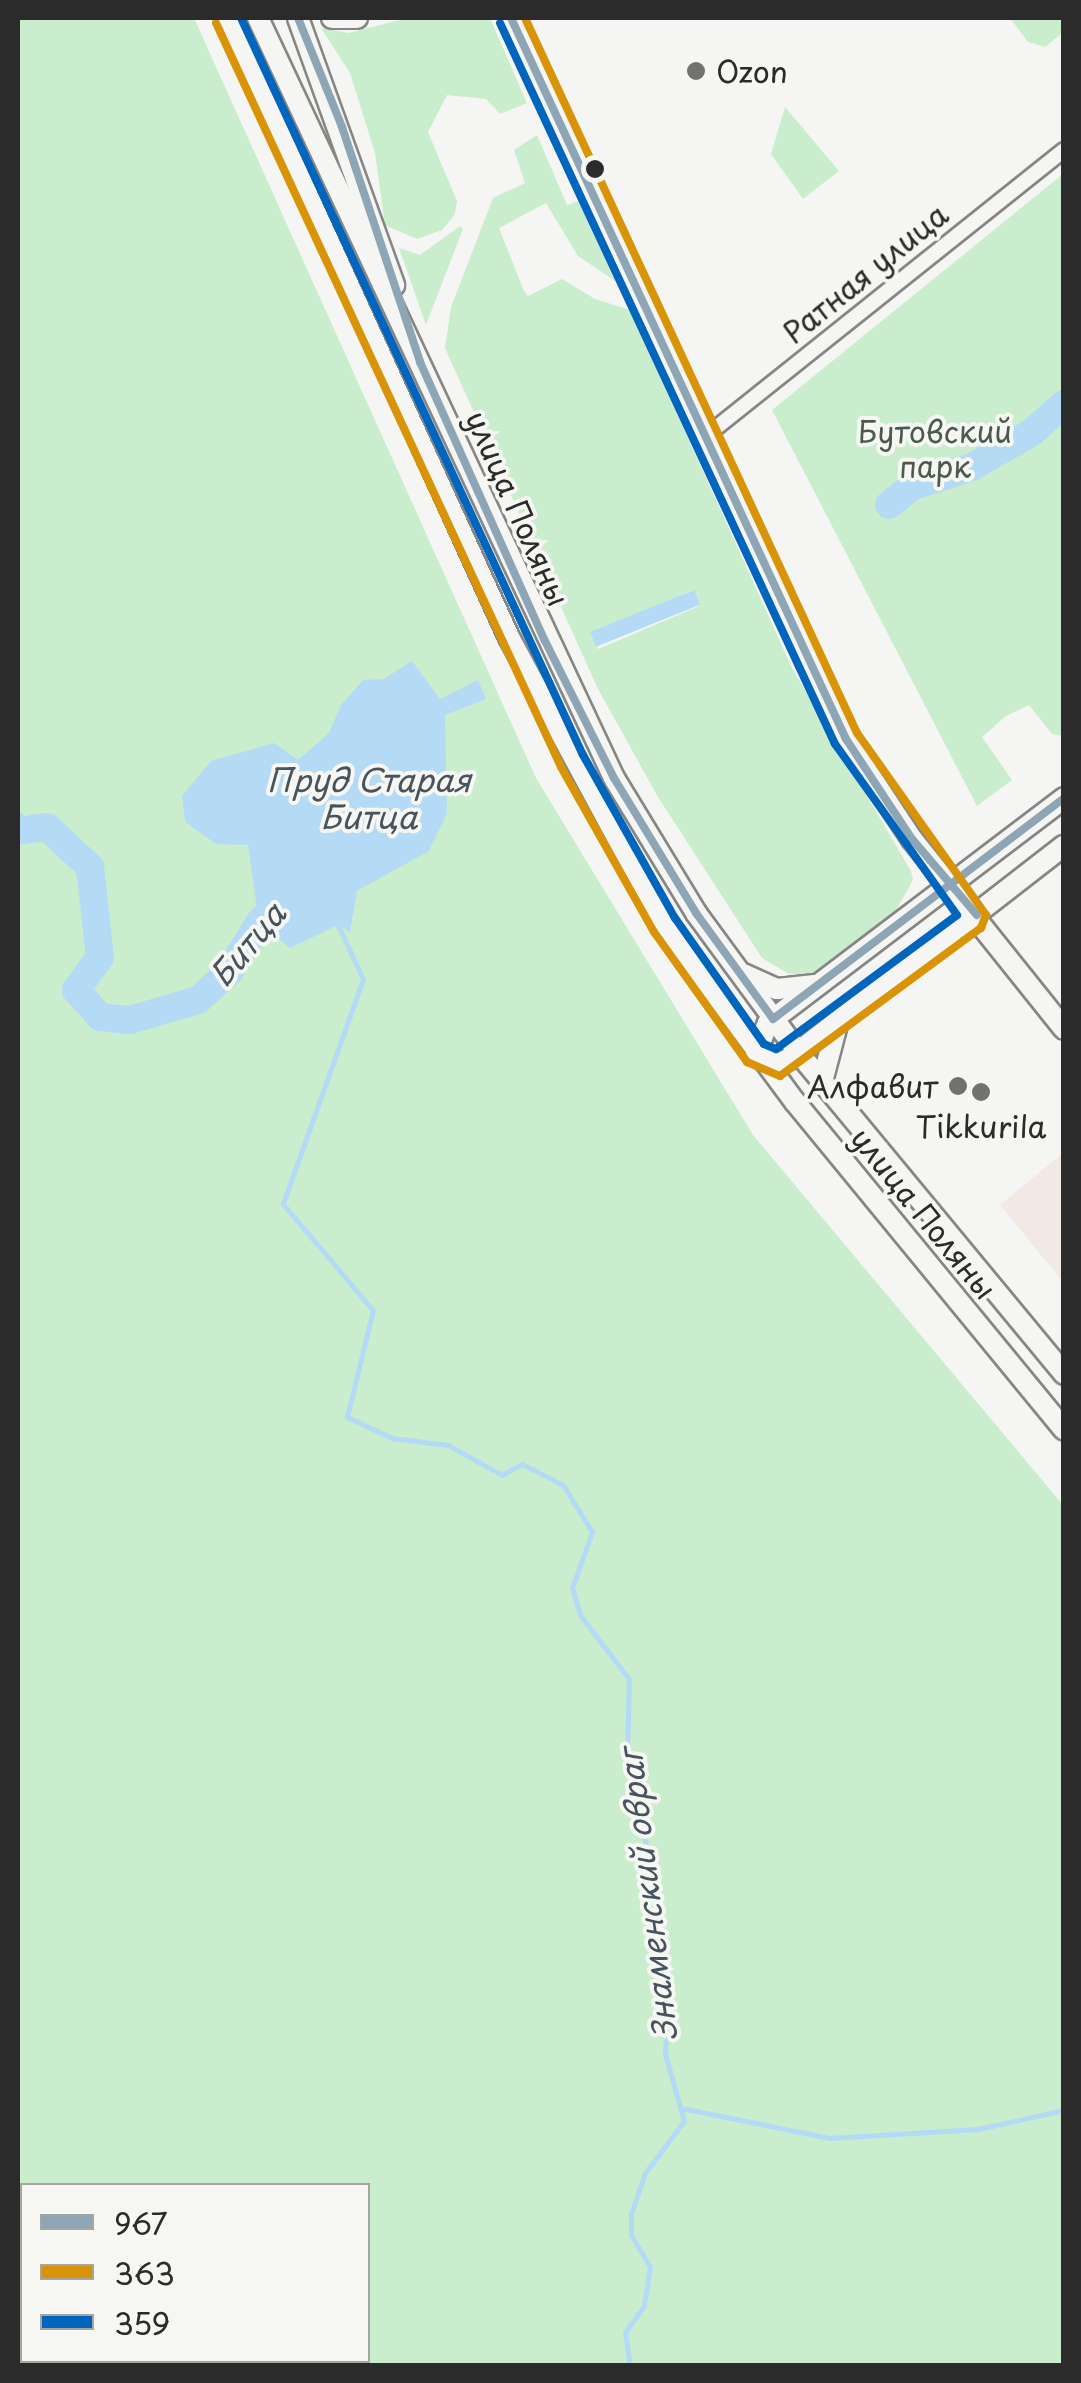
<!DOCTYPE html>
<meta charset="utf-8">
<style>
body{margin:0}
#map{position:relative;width:1081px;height:2383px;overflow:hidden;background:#f5f5f3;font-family:"Playpen Sans",sans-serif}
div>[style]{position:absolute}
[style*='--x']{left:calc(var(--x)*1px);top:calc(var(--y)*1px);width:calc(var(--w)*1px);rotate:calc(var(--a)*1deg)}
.built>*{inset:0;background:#f2e8e4}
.green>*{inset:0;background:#caedce}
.water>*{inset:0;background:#b5daf6;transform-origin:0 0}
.stream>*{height:5px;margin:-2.5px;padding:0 2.5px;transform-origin:2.5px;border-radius:2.5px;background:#b5daf6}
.river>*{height:28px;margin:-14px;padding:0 14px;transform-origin:14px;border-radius:14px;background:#b5daf6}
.roads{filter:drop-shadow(2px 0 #868685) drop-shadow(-2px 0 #868685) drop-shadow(0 2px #868685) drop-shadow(0 -2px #868685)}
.street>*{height:14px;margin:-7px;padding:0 7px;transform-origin:7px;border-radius:7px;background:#f5f5f3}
.secondary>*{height:20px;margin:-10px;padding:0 10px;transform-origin:10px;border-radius:10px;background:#f5f5f3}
.bus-1>*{height:8px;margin:-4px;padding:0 4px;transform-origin:4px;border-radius:4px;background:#8da5b5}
.bus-2>*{height:8px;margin:-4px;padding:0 4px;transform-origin:4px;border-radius:4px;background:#d89406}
.bus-3>*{height:8px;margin:-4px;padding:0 4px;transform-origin:4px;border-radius:4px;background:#0065bd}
.dots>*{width:28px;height:28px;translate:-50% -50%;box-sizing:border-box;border:5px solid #f6f6f2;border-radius:50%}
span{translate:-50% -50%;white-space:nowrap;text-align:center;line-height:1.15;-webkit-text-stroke:8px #f6f6f2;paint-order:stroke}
.poi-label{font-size:30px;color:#2b2b2b}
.left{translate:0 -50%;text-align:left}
.right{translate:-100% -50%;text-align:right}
.street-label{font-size:30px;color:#2b2b2b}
.park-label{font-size:30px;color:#4a5a4c}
.water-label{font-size:32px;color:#47545e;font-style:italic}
.frame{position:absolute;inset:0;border:20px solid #2b2b2b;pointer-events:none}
.legend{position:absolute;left:20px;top:2183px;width:350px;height:180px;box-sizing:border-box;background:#f6f6f2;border:2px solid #a5a5a2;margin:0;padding:12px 18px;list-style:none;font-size:30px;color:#2b2b2b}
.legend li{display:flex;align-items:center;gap:20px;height:50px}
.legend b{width:50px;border:2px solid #a5a5a2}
</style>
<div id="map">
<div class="built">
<div style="clip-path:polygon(1063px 1153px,1063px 1282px,1000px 1205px)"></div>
</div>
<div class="green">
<div style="clip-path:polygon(evenodd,18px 18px,194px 18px,536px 778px,753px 1135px,1063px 1505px,1063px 2365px,18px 2365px,18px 18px,22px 2186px,368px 2186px,368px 2360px,22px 2360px,22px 2186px)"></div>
<div style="clip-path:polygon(407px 18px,490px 18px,527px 103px,500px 114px,486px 99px,447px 95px,428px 132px,457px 201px,455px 214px,442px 230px,417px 239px,385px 225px,375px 153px,350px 73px,321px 28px,349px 33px)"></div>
<div style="clip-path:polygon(1010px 18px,1063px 18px,1063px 32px,1045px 47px,1028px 42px)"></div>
<div style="clip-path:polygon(785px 107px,839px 171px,803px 199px,771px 154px)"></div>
<div style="clip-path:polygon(evenodd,537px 135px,567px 205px,579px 201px,615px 281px,578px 256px,546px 203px,499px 228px,524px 291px,528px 296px,562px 279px,595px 299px,630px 310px,792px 668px,911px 871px,913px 880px,894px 914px,816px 974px,789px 974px,762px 958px,658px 797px,597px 687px,445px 348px,451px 307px,493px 198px,525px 183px,514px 150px,537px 135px,693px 590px,699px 606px,598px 649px,592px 634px,693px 590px)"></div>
<div style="clip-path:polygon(1063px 174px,1063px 736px,1052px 734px,1029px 705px,1006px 716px,982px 737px,1012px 780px,977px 806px,772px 410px)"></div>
<div style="clip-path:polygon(460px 226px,463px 229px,426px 325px,399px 248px,420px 255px)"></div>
</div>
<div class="water">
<div style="left:694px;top:590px;width:16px;height:112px;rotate:68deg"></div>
<div style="clip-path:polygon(412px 661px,440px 699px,478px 680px,486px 699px,445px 715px,447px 813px,429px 851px,357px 891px,350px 932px,338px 925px,290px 948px,259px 923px,248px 845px,216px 844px,185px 822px,182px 796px,211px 761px,274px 743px,298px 760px,329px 733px,341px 705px,363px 680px,384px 679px)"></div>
</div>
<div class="stream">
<div style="--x:18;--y:813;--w:20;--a:49"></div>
<div style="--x:336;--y:921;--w:64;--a:65"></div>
<div style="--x:363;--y:979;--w:239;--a:109.6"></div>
<div style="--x:283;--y:1204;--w:139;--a:49.7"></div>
<div style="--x:373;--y:1310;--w:110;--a:103.7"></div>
<div style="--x:347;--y:1417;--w:50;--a:25"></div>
<div style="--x:392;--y:1438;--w:56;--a:7.1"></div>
<div style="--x:448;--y:1445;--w:62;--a:29.1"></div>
<div style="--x:502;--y:1475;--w:23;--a:-29"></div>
<div style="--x:522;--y:1464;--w:46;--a:27.1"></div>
<div style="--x:563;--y:1485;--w:55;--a:58.3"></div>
<div style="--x:592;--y:1532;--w:59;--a:109.7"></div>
<div style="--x:572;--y:1588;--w:28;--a:73"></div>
<div style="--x:580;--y:1615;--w:81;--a:52.6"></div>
<div style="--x:629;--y:1679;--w:79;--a:91.5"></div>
<div style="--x:627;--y:1758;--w:98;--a:77.7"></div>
<div style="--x:648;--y:1854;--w:28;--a:98"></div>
<div style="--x:644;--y:1882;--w:135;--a:80.6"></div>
<div style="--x:666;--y:2015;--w:39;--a:91"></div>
<div style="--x:665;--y:2054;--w:70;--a:74.2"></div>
<div style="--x:684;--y:2121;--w:65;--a:126.9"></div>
<div style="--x:645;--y:2173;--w:43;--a:108.9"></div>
<div style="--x:631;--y:2214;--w:21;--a:90"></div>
<div style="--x:631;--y:2235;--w:37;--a:59"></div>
<div style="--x:650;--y:2267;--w:39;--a:99"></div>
<div style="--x:644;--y:2306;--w:32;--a:126"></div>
<div style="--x:625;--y:2332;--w:34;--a:82"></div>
<div style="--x:681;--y:2108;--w:152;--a:11.4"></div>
<div style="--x:830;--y:2138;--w:148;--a:-3.5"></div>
<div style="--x:978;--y:2129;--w:88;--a:-12.5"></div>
</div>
<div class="river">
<div style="--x:889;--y:505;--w:28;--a:-39"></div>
<div style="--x:911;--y:487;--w:64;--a:-18.2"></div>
<div style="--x:972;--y:467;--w:68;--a:-30"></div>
<div style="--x:1031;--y:433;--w:44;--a:-41.3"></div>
<div style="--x:18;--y:831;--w:29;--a:-8"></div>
<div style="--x:47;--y:827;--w:59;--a:42.9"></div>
<div style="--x:90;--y:867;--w:91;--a:83.7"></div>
<div style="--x:100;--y:957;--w:41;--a:126"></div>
<div style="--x:76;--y:990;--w:36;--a:48"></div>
<div style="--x:100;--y:1017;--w:30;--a:6"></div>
<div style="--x:130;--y:1020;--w:71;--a:-16.4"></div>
<div style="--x:198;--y:1000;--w:43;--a:-42.2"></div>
<div style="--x:230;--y:971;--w:56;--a:-58.9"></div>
<div style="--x:259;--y:923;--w:38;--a:-45"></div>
</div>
<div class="roads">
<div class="street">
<div style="--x:702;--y:439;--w:463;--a:-38.6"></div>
</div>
<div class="secondary">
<div style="--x:227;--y:18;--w:680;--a:65.51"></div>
<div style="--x:509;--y:637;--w:327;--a:61.7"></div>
<div style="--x:664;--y:925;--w:220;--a:53.5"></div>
<div style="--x:795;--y:1102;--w:424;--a:50.6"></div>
<div style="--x:258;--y:18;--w:839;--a:64.9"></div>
<div style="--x:614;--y:778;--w:158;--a:58.7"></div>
<div style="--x:696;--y:913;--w:172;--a:53.7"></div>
<div style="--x:798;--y:1052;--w:418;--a:50.4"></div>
<div style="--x:298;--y:18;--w:284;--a:70.2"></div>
<div style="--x:332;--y:18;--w:25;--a:0"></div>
<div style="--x:511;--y:18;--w:795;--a:65.08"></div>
<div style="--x:846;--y:739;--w:120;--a:56.6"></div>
<div style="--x:912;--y:839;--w:243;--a:51.3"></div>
<div style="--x:743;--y:974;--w:37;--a:24"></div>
<div style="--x:777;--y:989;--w:38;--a:-6"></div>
<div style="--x:756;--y:1054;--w:33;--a:-69"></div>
<div style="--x:768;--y:1023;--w:372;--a:-37.2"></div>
<div style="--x:757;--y:1054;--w:22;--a:27"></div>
<div style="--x:777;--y:1064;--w:13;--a:-23"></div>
<div style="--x:789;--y:1059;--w:348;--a:-37.8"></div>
<div style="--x:822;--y:1082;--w:59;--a:-75.3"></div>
</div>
</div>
<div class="bus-1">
<div style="--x:298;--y:18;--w:118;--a:68"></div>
<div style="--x:342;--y:127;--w:248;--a:71.6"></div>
<div style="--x:420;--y:362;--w:303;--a:65.9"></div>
<div style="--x:544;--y:639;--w:156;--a:63.3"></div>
<div style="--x:614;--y:778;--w:158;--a:58.7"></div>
<div style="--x:696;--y:913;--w:131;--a:54"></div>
<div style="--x:773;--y:1019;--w:365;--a:-37.2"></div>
<div style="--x:511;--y:18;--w:795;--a:65.08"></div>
<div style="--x:846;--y:739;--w:120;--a:56.6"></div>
<div style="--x:912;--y:839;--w:100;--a:49.5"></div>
</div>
<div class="bus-2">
<div style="--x:216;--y:23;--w:820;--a:65.12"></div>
<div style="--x:561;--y:767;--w:189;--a:60.6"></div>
<div style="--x:654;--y:932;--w:160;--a:54.4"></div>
<div style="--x:747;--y:1062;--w:36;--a:23"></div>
<div style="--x:780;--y:1076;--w:250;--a:-36.4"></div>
<div style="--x:981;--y:928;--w:14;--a:-69"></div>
<div style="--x:986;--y:915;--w:223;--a:-125.3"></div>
<div style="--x:857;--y:733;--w:788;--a:-114.91"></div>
</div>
<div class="bus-3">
<div style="--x:241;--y:18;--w:812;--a:65.11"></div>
<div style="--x:583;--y:755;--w:187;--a:60.6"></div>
<div style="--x:675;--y:918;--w:154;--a:54.8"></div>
<div style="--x:764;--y:1044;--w:13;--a:23"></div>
<div style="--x:776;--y:1049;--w:225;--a:-36.5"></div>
<div style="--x:957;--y:915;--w:210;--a:-125.5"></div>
<div style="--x:835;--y:744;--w:795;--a:-114.92"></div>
</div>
<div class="dots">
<div style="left:696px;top:71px;background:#727271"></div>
<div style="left:595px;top:169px;background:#2b2b2b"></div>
<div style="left:958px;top:1086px;background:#727271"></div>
<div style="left:981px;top:1092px;background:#727271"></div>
</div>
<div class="poi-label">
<span class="left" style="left:716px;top:71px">Ozon</span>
<span class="right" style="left:938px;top:1086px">Алфавит</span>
<span style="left:981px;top:1126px">Tikkurila</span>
</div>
<div class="street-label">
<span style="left:865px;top:273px;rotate:-39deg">Ратная улица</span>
<span style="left:518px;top:508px;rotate:66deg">улица Поляны</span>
<span style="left:924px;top:1213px;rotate:51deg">улица Поляны</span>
</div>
<div class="park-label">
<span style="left:935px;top:448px">Бутовский<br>парк</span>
</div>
<div class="water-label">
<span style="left:369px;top:798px">Пруд Старая<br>Битца</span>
<span style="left:247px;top:944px;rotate:-50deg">Битца</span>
<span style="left:647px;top:1895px;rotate:-97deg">Знаменский овраг</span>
</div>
<div class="frame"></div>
<ul class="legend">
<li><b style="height:12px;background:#8da5b5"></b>967</li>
<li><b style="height:12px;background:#d89406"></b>363</li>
<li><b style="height:12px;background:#0065bd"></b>359</li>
</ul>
</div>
